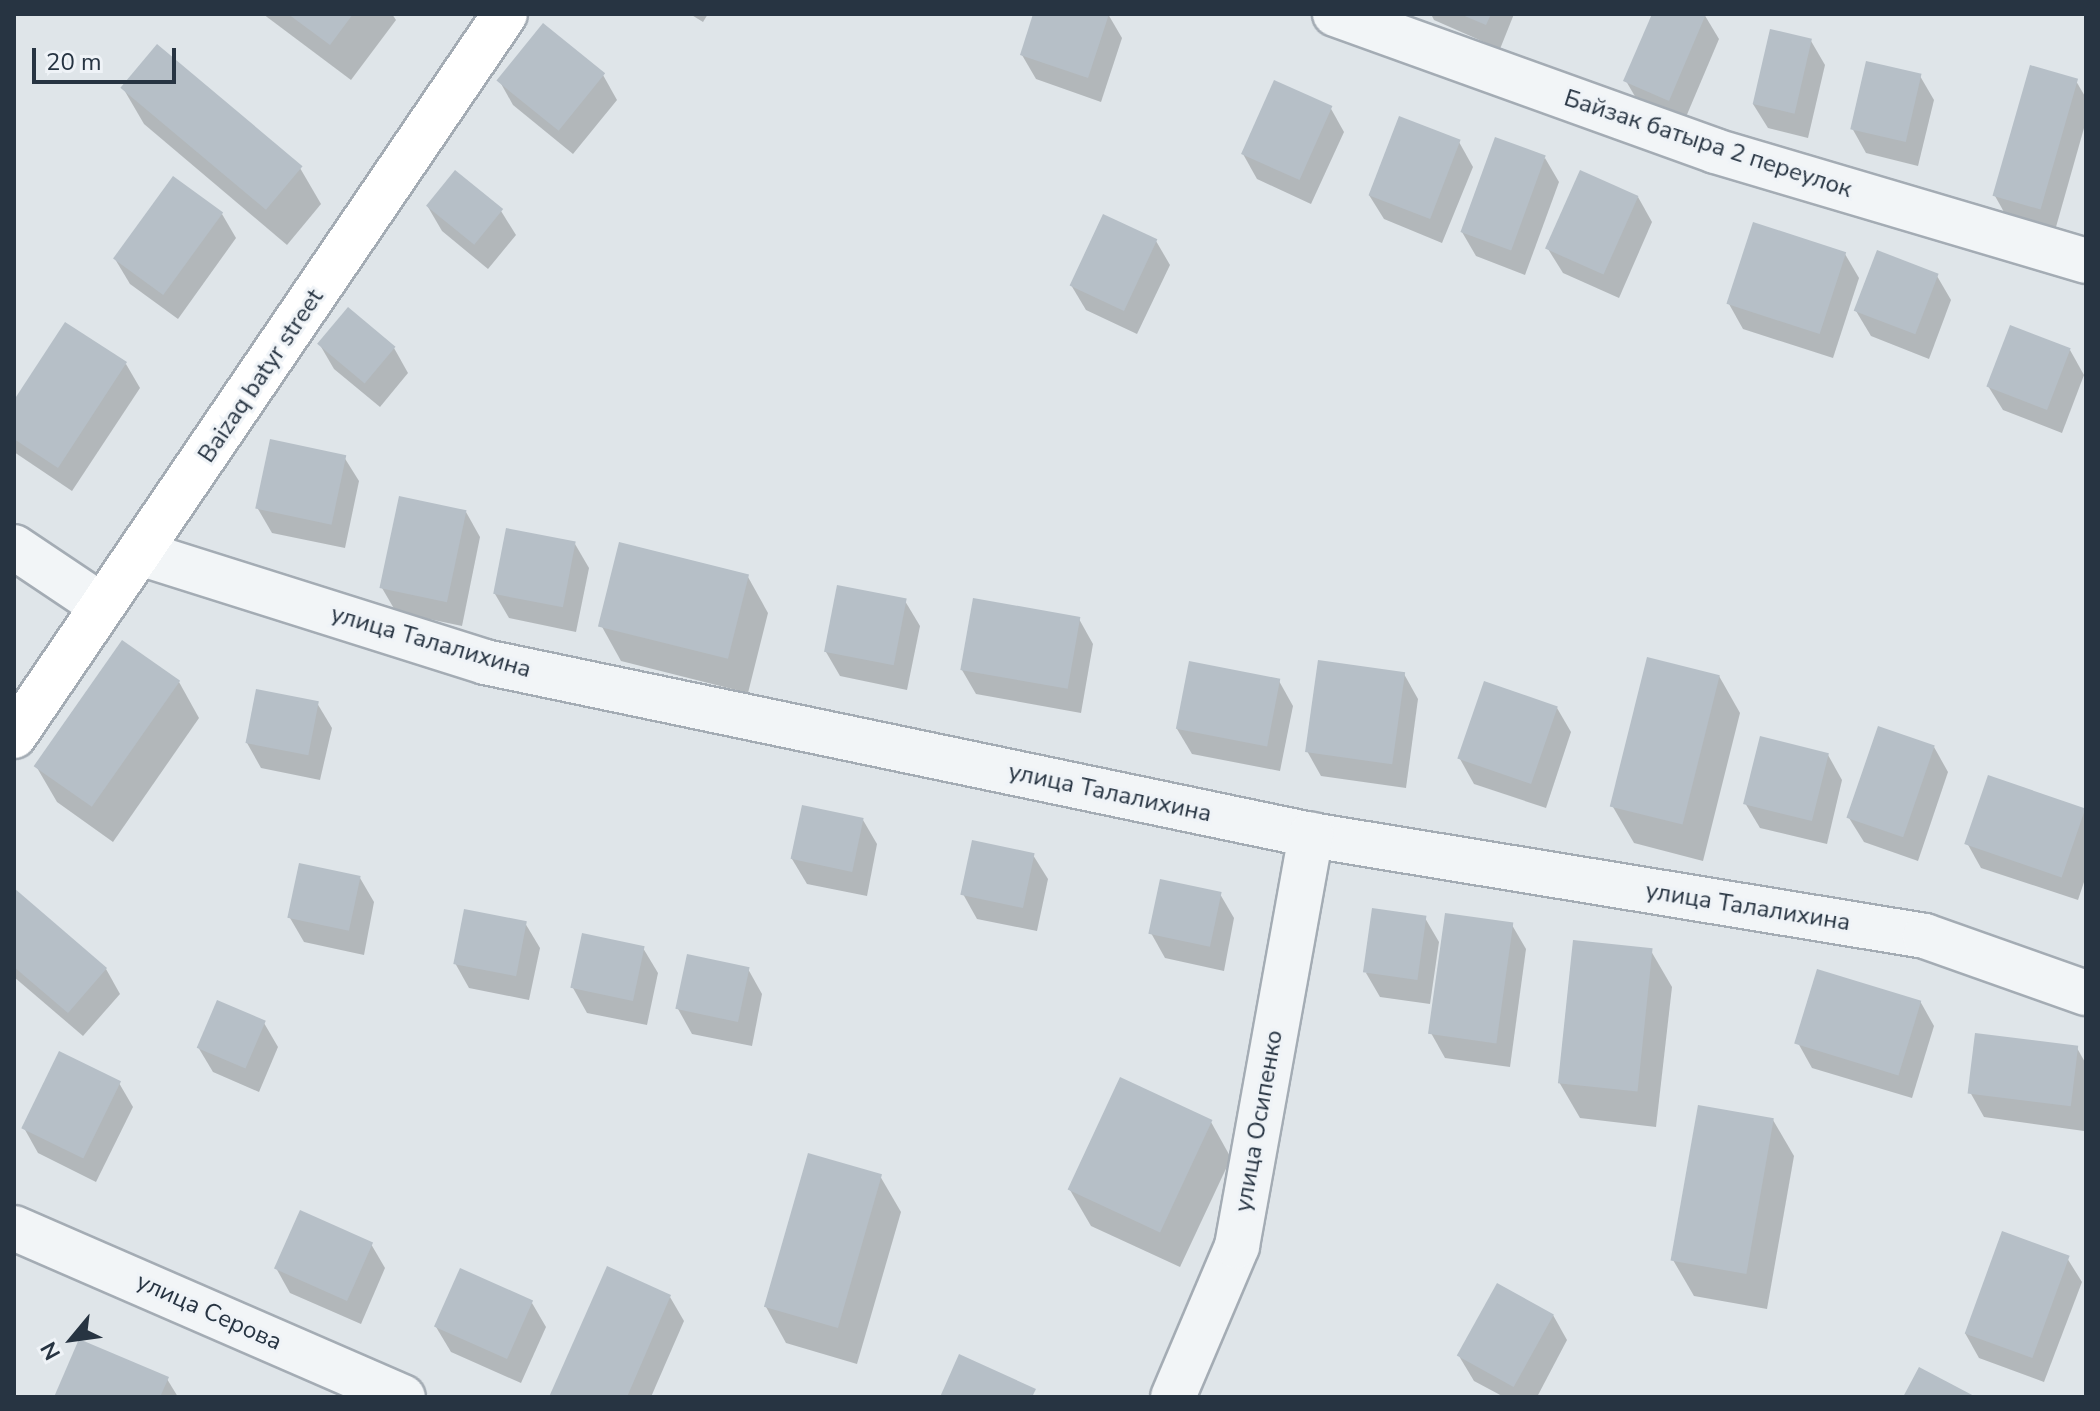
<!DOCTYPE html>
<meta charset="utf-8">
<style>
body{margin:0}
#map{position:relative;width:2100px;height:1411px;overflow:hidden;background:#dfe5e9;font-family:"Nunito Sans",sans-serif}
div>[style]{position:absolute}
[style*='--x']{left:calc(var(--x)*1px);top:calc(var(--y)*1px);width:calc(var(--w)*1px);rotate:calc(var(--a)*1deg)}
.shadow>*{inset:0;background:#0003}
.building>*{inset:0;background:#b6bfc7;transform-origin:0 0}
.roads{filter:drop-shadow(2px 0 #a4acb4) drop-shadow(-2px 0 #a4acb4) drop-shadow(0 2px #a4acb4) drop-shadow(0 -2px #a4acb4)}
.street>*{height:44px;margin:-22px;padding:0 22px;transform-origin:22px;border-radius:22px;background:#f2f5f7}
.secondary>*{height:44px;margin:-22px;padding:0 22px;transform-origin:22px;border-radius:22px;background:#fff}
span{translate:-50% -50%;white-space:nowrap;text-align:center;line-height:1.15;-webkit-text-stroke:6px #eff3f7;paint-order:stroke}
.street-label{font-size:24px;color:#273442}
.frame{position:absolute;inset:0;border:16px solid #273442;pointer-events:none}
.north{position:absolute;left:32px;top:1299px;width:80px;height:80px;-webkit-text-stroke:6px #eff3f7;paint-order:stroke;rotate:241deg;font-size:22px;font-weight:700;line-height:32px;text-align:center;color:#273442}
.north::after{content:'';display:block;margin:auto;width:28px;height:36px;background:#273442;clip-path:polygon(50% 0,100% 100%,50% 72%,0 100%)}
.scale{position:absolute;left:32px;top:48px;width:144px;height:36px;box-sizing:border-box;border:4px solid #273442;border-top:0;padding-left:10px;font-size:24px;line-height:28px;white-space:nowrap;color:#273442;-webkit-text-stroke:6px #eff3f7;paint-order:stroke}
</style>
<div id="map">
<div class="shadow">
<div style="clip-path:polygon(263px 14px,392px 14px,396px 20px,351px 80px)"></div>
<div style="clip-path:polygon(690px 14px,708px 14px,703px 22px)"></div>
<div style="clip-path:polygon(1035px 14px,1108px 14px,1122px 38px,1101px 102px,1036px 79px,1022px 55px)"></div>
<div style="clip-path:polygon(1431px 14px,1514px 14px,1500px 49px,1434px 20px)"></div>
<div style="clip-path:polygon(1655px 14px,1704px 14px,1719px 39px,1683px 124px,1640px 105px,1626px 81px)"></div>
<div style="clip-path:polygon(1811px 41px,1825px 65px,1808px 138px,1768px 128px,1753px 104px)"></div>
<div style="clip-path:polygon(603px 75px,617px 100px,573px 154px,513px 105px,499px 80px)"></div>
<div style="clip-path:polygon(1920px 76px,1934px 100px,1918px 166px,1866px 153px,1852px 128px)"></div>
<div style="clip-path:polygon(2076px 81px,2086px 98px,2086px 121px,2054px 234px,2009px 221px,1995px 196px)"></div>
<div style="clip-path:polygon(123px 88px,300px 168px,321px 204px,287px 245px,144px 124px)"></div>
<div style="clip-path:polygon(1330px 107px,1344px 132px,1311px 204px,1257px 179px,1243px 154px)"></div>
<div style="clip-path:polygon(1459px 142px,1473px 167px,1442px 243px,1384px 219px,1369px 195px)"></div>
<div style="clip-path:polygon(1545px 158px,1559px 182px,1525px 275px,1476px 256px,1462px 232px)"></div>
<div style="clip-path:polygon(1638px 197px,1652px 222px,1619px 298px,1563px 273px,1548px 249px)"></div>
<div style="clip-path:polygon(428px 207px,501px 211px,516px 235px,488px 269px,442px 231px)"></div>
<div style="clip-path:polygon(222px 214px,236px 238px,178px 319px,130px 284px,115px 259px)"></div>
<div style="clip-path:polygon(1156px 241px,1170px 265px,1137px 334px,1086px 310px,1071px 285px)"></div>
<div style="clip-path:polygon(1845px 254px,1859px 278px,1833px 358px,1743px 329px,1729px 304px)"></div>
<div style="clip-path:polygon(1937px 276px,1951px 300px,1929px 359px,1871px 336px,1856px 311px)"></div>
<div style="clip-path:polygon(320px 345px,394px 348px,408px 373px,380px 407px,334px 369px)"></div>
<div style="clip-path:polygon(2070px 350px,2084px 375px,2062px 433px,2003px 410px,1988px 386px)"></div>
<div style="clip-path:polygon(126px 364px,140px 388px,72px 491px,14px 452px,14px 404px)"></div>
<div style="clip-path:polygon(344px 457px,359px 481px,345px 548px,272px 533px,258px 509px)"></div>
<div style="clip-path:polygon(466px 512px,480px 537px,462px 626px,396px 612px,382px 588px)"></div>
<div style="clip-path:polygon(575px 544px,589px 568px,576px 632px,509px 618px,495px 594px)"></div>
<div style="clip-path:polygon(748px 577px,768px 613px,748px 693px,621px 661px,601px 625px)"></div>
<div style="clip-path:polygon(905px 601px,920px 626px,907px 690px,840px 676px,826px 652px)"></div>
<div style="clip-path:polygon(1079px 619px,1093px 644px,1081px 713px,976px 694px,962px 670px)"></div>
<div style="clip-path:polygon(1404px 674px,1418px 699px,1406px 788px,1321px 776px,1307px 751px)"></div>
<div style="clip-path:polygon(1719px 676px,1740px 713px,1703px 861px,1634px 843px,1613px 807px)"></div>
<div style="clip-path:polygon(1279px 681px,1293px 706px,1280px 771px,1192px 754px,1177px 729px)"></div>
<div style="clip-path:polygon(179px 682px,199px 718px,113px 842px,57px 802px,36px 766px)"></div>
<div style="clip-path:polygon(317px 703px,332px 728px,320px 780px,261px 768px,247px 743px)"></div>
<div style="clip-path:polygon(1557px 708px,1571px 732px,1546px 808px,1474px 784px,1460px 759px)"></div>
<div style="clip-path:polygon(1934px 747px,1948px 772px,1918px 861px,1864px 842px,1849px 818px)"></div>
<div style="clip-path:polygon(1828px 755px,1842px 780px,1827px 844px,1760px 828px,1745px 803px)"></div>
<div style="clip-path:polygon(1989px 777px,2085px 810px,2086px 876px,2078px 900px,1981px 868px,1967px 843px)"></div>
<div style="clip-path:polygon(863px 820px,877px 844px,867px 896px,807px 884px,792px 859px)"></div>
<div style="clip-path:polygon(1033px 855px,1048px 879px,1037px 931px,977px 919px,963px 894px)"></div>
<div style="clip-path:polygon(360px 878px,374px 902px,364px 955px,304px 942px,290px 918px)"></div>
<div style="clip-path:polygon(14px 891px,106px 969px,120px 994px,83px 1036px,14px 977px)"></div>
<div style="clip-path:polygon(1220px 894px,1234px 918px,1224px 971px,1165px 958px,1151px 933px)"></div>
<div style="clip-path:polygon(1425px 918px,1439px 942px,1430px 1004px,1380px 997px,1366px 973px)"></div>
<div style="clip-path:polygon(525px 923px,540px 948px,529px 1000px,469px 988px,455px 963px)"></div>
<div style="clip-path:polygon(1512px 925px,1526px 949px,1510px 1067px,1445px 1058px,1431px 1033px)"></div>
<div style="clip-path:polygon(643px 948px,658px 973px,647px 1025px,587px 1013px,573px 988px)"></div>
<div style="clip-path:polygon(1651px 951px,1672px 987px,1656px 1127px,1580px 1118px,1559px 1082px)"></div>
<div style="clip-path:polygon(748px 969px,762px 994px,752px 1046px,692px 1034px,678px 1009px)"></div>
<div style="clip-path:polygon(1920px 1001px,1934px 1026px,1912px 1098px,1812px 1068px,1798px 1043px)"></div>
<div style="clip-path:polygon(264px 1023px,278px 1047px,259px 1092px,213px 1072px,198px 1047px)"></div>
<div style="clip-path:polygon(2077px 1048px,2086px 1064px,2084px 1131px,1984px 1117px,1970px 1092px)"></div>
<div style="clip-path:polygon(119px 1083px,133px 1107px,96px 1182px,38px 1153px,24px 1128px)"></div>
<div style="clip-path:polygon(1773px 1120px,1794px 1156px,1767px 1309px,1694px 1296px,1673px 1260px)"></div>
<div style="clip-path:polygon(1211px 1122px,1231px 1158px,1180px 1267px,1091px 1226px,1070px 1190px)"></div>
<div style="clip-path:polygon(880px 1176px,901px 1212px,857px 1364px,786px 1343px,766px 1307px)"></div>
<div style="clip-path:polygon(371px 1244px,385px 1268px,361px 1324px,290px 1293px,276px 1268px)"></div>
<div style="clip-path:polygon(2067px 1258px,2082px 1282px,2044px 1382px,1979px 1358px,1965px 1333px)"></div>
<div style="clip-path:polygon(670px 1297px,684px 1321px,651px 1397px,551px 1397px)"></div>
<div style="clip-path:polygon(532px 1303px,546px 1327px,521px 1383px,451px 1352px,436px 1327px)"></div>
<div style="clip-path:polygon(1553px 1315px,1567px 1340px,1537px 1397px,1504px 1397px,1474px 1381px,1459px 1356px)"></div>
<div style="clip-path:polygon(167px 1379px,178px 1397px,56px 1397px)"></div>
</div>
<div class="building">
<div style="clip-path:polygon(288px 14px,353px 14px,330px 45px)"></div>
<div style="clip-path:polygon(1033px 14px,1109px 14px,1088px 78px,1020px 55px)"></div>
<div style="clip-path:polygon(1460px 14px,1491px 14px,1486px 25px)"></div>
<div style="clip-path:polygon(1652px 14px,1706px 14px,1669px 101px,1623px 81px)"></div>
<div style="left:543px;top:23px;width:80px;height:74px;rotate:39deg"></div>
<div style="left:1770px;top:29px;width:43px;height:77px;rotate:13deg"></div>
<div style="left:157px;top:44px;width:190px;height:57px;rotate:40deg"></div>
<div style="left:1866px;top:61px;width:57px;height:70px;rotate:13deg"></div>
<div style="left:2030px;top:65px;width:50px;height:136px;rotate:16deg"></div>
<div style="left:1274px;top:80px;width:64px;height:81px;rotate:24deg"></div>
<div style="left:1399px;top:116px;width:66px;height:85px;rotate:21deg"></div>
<div style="left:1495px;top:137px;width:54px;height:101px;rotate:20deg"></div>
<div style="left:455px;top:170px;width:62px;height:46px;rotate:39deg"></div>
<div style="left:1580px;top:170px;width:64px;height:86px;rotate:24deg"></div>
<div style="left:173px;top:176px;width:62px;height:102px;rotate:36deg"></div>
<div style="left:1103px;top:214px;width:60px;height:79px;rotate:25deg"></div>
<div style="left:1753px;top:222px;width:98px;height:86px;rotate:18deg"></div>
<div style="left:1877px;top:250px;width:66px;height:65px;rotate:21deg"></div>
<div style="left:348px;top:307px;width:62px;height:48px;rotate:40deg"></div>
<div style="clip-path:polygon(65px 322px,127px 362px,58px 468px,14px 439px,14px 400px)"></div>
<div style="left:2010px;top:325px;width:65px;height:66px;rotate:21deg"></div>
<div style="left:270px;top:439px;width:78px;height:71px;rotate:12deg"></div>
<div style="left:399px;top:496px;width:69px;height:94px;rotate:12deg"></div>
<div style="left:506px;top:528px;width:71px;height:67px;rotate:11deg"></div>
<div style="left:619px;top:542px;width:134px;height:87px;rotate:14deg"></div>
<div style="left:837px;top:585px;width:71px;height:68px;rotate:11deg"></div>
<div style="left:973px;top:598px;width:109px;height:73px;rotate:10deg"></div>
<div style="left:122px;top:640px;width:71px;height:154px;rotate:35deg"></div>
<div style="left:1647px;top:657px;width:75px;height:154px;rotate:14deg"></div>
<div style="left:1318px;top:660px;width:88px;height:93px;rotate:8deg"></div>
<div style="left:1189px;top:661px;width:93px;height:69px;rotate:11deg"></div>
<div style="left:1484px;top:681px;width:78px;height:82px;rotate:19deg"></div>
<div style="left:256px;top:689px;width:64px;height:55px;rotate:11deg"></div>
<div style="left:1878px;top:726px;width:60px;height:97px;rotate:19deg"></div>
<div style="left:1760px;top:736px;width:71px;height:70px;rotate:14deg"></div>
<div style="left:1988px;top:775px;width:103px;height:73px;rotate:19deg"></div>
<div style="left:802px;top:805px;width:63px;height:55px;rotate:12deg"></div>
<div style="left:972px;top:840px;width:64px;height:56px;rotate:12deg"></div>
<div style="left:299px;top:863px;width:63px;height:56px;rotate:12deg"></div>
<div style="left:1160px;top:879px;width:63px;height:56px;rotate:12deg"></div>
<div style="clip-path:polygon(14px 888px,107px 968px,68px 1013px,14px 967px)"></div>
<div style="left:1372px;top:908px;width:55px;height:65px;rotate:8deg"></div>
<div style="left:464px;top:909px;width:64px;height:56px;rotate:11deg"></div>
<div style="left:1445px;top:913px;width:69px;height:122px;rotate:8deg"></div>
<div style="left:582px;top:933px;width:64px;height:56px;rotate:12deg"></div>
<div style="left:1573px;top:940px;width:80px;height:144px;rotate:6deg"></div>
<div style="left:687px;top:954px;width:64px;height:56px;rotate:12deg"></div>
<div style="left:1817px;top:969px;width:109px;height:78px;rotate:17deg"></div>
<div style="left:217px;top:1000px;width:53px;height:52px;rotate:23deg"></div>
<div style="left:1975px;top:1033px;width:104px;height:61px;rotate:7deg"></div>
<div style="left:59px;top:1051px;width:69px;height:86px;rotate:26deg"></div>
<div style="left:1120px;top:1077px;width:102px;height:124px;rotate:25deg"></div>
<div style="left:1698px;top:1105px;width:77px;height:158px;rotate:10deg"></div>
<div style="left:808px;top:1153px;width:77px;height:160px;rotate:16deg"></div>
<div style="left:300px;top:1210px;width:80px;height:64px;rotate:24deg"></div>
<div style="left:2002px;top:1231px;width:72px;height:109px;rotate:20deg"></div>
<div style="clip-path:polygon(607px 1266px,671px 1295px,627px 1397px,549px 1397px)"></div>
<div style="left:460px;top:1268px;width:80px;height:64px;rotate:24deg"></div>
<div style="left:1497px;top:1283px;width:65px;height:83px;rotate:29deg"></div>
<div style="clip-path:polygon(79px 1339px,169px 1377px,160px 1397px,54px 1397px)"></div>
<div style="clip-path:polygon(959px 1354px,1036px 1389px,1032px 1397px,940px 1397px)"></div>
<div style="clip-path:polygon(1919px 1367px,1976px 1397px,1903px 1397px)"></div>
</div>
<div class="roads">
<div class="street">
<div style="--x:1335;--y:14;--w:404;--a:19.8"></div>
<div style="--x:1715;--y:151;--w:387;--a:16.5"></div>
<div style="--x:14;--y:547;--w:106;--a:33.8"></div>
<div style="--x:143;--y:554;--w:359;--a:17.5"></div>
<div style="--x:485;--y:662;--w:844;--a:11.83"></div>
<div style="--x:1311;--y:835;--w:622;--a:9.34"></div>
<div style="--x:1925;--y:936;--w:171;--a:19.5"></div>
<div style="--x:14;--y:1228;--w:424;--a:23.5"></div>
<div style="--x:1173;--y:1397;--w:164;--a:-67"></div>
<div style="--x:1237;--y:1246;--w:418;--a:-79.8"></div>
</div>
<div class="secondary">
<div style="--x:14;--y:736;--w:873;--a:-55.78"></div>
</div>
</div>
<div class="street-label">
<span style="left:1708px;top:144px;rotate:18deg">Байзак батыра 2 переулок</span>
<span style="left:261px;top:376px;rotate:-56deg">Baizaq batyr street</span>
<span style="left:431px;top:642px;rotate:16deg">улица Талалихина</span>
<span style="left:1110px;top:793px;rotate:12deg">улица Талалихина</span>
<span style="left:1748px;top:907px;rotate:9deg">улица Талалихина</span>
<span style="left:1259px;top:1121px;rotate:-80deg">улица Осипенко</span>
<span style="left:209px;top:1312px;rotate:24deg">улица Серова</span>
</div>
<div class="frame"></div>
<div class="north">N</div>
<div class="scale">20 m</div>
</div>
